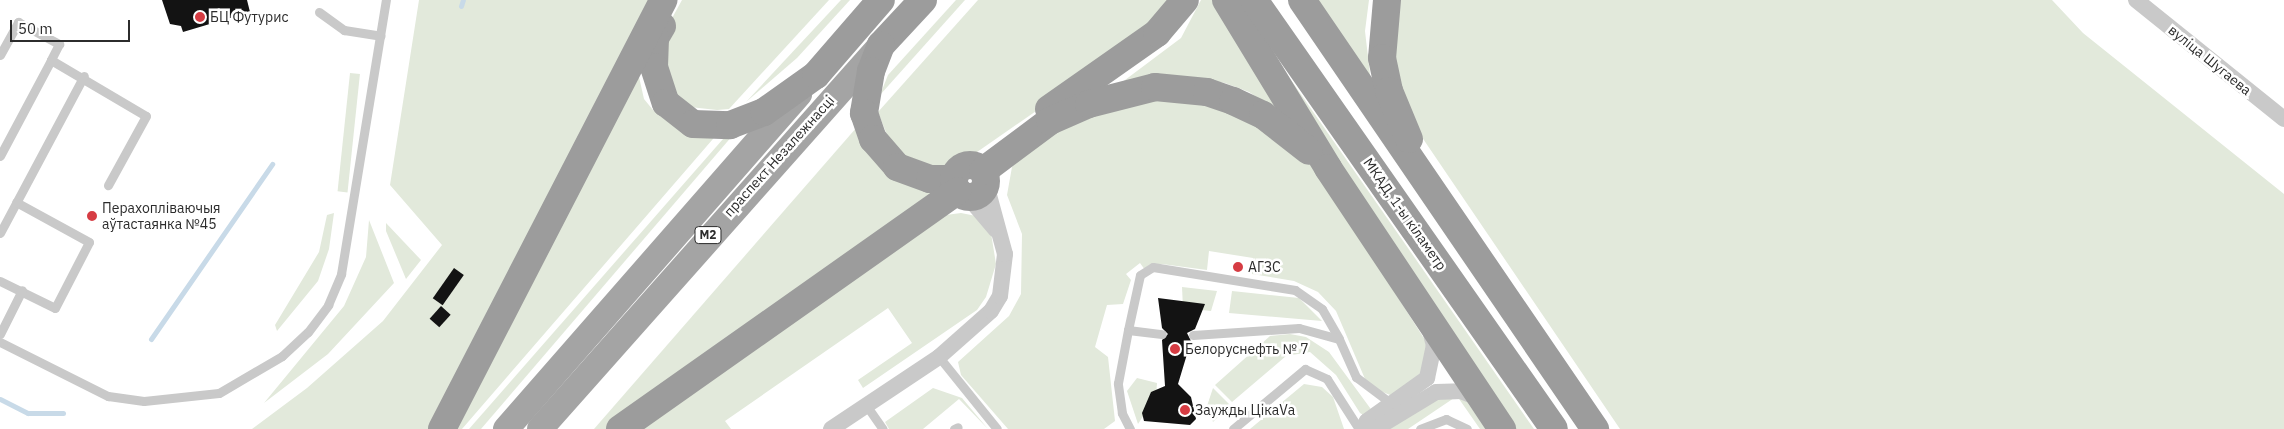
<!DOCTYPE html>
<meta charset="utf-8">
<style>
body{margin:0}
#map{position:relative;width:2284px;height:429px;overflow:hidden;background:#fff;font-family:"IBM Plex Sans",sans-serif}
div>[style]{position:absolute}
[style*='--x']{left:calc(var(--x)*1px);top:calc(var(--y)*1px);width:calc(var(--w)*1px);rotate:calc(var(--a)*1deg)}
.green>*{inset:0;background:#e2e9db;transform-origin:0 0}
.stream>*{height:5px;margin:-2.5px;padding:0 2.5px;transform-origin:2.5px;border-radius:2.5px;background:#c8dae8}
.building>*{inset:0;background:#131313;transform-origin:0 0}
.service>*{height:9px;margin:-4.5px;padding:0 4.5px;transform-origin:4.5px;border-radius:4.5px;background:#c9c9c9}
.minor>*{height:16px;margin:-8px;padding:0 8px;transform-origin:8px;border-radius:8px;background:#c9c9c9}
.primary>*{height:26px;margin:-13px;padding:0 13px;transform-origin:13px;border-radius:13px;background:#a4a4a4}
.trunk>*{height:28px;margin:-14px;padding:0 14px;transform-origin:14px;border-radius:14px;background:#9c9c9c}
.trunk>.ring{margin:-14px;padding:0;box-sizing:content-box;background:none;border:28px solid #9c9c9c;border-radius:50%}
.dots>*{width:14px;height:14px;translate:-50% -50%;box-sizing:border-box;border:2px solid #fff;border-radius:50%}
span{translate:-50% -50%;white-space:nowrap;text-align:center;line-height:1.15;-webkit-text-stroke:5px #fff;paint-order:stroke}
.shield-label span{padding:1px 4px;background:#fff;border:1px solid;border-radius:4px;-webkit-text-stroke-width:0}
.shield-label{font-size:12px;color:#2c2c2c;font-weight:700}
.poi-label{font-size:14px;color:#2c2c2c}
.left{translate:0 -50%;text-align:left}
.street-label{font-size:14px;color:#2c2c2c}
.scale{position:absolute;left:10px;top:20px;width:120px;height:22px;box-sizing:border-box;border:2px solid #2c2c2c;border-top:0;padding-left:6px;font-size:15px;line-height:18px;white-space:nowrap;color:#2c2c2c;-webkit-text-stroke:4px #fff;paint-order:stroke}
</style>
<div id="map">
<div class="green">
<div style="clip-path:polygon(419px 0,655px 0,433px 429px,252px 429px,307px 388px,383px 321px,442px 245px,390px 185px)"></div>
<div style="clip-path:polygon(682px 0,829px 0,729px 109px,717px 110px,690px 107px,664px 82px,666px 29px)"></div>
<div style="clip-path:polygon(841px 0,850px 0,797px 58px,746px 102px)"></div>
<div style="clip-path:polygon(956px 0,965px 0,880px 95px,888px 75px)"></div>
<div style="clip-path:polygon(978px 0,1175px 0,1095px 70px,957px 166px,932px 171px,893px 150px,878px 112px)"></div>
<div style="clip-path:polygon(1201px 0,1217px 0,1285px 116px,1249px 92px,1225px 83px,1199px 78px,1117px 86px,1181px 38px)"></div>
<div style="clip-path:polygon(1316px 0,1369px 0,1365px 31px,1371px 83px)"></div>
<div style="clip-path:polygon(1395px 0,2052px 0,2083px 33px,2284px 194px,2284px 429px,1620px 429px,1413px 124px,1394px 61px)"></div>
<div style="clip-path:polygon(1277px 60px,1534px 429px,1516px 429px,1319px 142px)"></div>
<div style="clip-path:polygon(637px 68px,644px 99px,653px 110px,666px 120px,719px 132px,462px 429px,449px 429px)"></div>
<div style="left:350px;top:73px;width:10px;height:119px;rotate:6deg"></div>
<div style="clip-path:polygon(1162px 98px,1240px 111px,1308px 156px,1425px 340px,1429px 365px,1395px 397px,1368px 386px,1336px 311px,1318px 292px,1294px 281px,1252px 274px,1253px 258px,1209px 251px,1207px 270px,1162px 264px,1145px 270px,1140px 263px,1126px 274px,1131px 280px,1123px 304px,1107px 305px,1095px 347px,1108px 357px,1115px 421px,1104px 429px,1008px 429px,961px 375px,958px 362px,1009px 316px,1021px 294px,1022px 234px,1007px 195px,1012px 167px,1027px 150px,1093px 112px)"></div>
<div style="clip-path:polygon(857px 127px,935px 192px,611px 429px,594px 429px)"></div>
<div style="clip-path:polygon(739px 128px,481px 429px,469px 429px,730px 131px)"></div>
<div style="clip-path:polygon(334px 213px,329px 249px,318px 281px,277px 331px,275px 325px,319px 252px,327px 215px)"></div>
<div style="clip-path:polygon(961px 213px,976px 216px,991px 233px,996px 264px,986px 297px,977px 310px,863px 388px,858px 380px,912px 343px,888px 308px,725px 421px,731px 429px,638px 429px,946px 215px)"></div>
<div style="clip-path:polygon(369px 220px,394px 283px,328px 354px,264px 403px,344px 306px,366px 257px)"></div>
<div style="clip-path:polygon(386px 223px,421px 260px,406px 279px,386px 231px)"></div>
<div style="clip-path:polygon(1182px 287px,1217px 291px,1211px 311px,1183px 308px)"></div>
<div style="clip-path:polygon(1232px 291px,1299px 298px,1322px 321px,1229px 313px)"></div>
<div style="clip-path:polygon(1290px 334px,1306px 337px,1329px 352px,1373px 412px,1365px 416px,1360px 413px,1336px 375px,1310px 352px,1286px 356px,1232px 402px,1215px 385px,1270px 336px)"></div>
<div style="clip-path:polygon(1137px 378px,1157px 383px,1156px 396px,1138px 424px,1127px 391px)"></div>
<div style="clip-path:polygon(1304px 384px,1322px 387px,1333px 397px,1344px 429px,1250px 429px)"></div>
<div style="clip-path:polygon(933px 388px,962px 398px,988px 429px,959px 399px,923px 429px,889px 429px,885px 422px)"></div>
<div style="clip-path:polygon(1213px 388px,1230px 405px,1213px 422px,1207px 406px)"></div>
<div style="clip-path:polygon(1447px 392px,1463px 396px,1486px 429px,1480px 429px,1457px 396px,1408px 429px,1383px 429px,1422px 401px)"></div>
</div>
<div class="stream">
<div style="--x:461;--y:6;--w:6;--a:-72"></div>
<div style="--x:151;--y:339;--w:213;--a:-55.3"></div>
<div style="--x:0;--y:399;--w:31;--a:27"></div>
<div style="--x:28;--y:413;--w:35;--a:0"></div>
</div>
<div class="building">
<div style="clip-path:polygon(162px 0,247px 0,250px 12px,183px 32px,181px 26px,170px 24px)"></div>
<div style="left:454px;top:268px;width:12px;height:37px;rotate:35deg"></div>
<div style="clip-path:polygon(1158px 298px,1205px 304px,1195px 329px,1187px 333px,1191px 341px,1178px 384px,1191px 397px,1196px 419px,1190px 425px,1144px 421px,1142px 413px,1151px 392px,1165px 386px,1162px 340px,1168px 334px,1162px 328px)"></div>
<div style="left:441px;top:306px;width:13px;height:17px;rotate:42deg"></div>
</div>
<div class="service">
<div style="--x:319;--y:12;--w:31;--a:36"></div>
<div style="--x:344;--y:30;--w:37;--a:9"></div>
<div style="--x:0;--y:55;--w:38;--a:-61"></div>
<div style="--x:18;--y:22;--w:47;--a:28.2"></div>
<div style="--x:59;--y:44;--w:18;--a:117"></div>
<div style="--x:0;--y:156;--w:109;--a:-62"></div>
<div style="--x:51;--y:60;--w:110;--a:30.5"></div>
<div style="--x:146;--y:116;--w:79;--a:118.8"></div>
<div style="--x:0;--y:233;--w:178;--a:-61.9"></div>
<div style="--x:0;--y:281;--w:61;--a:26.1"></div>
<div style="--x:55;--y:308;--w:74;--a:-62.7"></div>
<div style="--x:89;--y:242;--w:83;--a:-151.3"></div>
<div style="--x:1128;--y:330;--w:56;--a:-77.7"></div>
<div style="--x:1140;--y:275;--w:15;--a:-32"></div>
<div style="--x:1153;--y:267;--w:144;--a:9.2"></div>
<div style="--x:1295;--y:290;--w:33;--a:35"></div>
<div style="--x:1322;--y:309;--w:34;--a:60"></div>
<div style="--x:0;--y:334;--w:49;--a:-63.4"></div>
<div style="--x:1193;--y:335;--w:106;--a:-3.8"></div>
<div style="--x:1299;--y:328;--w:41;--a:15.4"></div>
<div style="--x:1339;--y:339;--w:42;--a:65.9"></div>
<div style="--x:1356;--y:377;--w:45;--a:36.9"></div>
<div style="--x:0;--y:342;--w:121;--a:26.6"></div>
<div style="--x:108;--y:396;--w:36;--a:8"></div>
<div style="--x:144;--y:401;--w:75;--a:-6.1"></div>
<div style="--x:219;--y:393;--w:73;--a:-30.4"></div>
<div style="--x:282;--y:356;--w:35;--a:-43"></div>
<div style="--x:308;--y:332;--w:34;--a:-53"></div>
<div style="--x:328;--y:305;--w:34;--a:-67"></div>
<div style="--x:341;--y:274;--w:278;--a:-80.7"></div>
<div style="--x:939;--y:357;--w:92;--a:51.1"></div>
<div style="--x:866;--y:405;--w:29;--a:55"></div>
<div style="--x:954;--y:429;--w:4;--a:-27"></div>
<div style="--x:1130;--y:429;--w:18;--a:-117"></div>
<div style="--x:1122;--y:413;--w:30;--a:-98"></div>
<div style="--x:1118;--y:383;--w:54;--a:-79.3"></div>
<div style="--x:1128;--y:330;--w:34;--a:7"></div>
<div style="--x:1233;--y:429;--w:94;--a:-39.8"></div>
<div style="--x:1305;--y:369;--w:24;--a:24"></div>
<div style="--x:1327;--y:379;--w:59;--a:57.4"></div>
<div style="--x:1420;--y:429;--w:28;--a:-21"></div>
<div style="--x:1446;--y:419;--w:23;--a:25"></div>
</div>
<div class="minor">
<div style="--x:2136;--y:0;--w:190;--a:38.8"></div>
<div style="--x:968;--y:197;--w:43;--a:49.7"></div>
<div style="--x:831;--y:429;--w:130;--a:-33.7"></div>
<div style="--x:939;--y:357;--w:69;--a:-41.5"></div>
<div style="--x:991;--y:311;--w:17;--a:-59"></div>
<div style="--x:1000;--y:296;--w:42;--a:-83.2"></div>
<div style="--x:1005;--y:254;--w:73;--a:-105.2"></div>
<div style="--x:1362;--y:429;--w:9;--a:-58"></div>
<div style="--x:1367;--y:421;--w:74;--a:-35.6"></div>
<div style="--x:1427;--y:378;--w:33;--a:-78"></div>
<div style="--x:1434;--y:346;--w:16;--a:-104"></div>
<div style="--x:1375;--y:429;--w:71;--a:-31.2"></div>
<div style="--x:1436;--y:392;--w:25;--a:-2"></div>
<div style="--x:1461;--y:391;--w:22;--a:22"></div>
</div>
<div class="primary">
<div style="--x:506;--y:429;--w:445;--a:-48.8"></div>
<div style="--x:540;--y:429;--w:514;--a:-48.39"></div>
</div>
<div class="trunk">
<div style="--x:923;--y:0;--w:62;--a:133"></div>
<div style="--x:881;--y:45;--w:28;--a:111"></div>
<div style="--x:871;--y:71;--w:43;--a:99.5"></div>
<div style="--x:864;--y:113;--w:28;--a:71"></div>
<div style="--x:873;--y:139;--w:37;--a:49"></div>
<div style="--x:897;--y:167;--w:35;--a:20"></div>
<div style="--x:930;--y:179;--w:24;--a:0"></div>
<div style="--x:1226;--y:0;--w:197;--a:58.7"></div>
<div style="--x:1328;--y:168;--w:314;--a:56.3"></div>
<div style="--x:1254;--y:0;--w:523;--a:55.03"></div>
<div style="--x:1302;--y:0;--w:520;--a:55.67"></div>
<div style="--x:1387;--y:0;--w:58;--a:94.9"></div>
<div style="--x:1382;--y:58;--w:34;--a:78"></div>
<div style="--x:1389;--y:91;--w:52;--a:67.4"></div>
<div style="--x:662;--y:26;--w:14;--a:120"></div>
<div style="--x:655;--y:38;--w:29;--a:92"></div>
<div style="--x:654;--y:67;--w:38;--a:72"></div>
<div style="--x:666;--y:103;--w:34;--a:38"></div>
<div style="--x:693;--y:124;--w:37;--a:2"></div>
<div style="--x:730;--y:125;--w:36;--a:-21"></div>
<div style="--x:764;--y:112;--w:64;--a:-35.4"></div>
<div style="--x:816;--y:75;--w:99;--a:-49.1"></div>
<div style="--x:1049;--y:109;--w:132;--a:-35.1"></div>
<div style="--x:1157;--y:33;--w:43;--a:-49.7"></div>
<div class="ring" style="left:954px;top:165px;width:4px;height:4px"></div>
<div style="--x:983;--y:171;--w:84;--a:-36.7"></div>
<div style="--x:1050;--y:121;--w:43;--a:-23.6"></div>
<div style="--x:1089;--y:104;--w:68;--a:-14.4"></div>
<div style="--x:1155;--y:87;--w:52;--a:5.5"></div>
<div style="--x:1207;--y:92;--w:28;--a:19"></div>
<div style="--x:1233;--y:101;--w:33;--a:25"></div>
<div style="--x:1263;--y:115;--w:58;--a:38"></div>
<div style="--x:442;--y:429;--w:483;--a:-62.7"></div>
<div style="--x:620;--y:429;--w:413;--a:-35.2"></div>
</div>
<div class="dots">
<div style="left:200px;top:17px;background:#d63c43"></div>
<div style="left:92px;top:216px;background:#d63c43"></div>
<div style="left:1238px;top:267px;background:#d63c43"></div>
<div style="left:1175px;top:349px;background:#d63c43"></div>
<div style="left:1185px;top:410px;background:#d63c43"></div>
</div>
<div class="shield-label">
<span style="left:708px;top:235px">М2</span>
</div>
<div class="poi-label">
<span class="left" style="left:210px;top:17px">БЦ Футурис</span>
<span class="left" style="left:102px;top:216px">Перахопліваючыя<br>аўтастаянка №45</span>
<span class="left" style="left:1248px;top:267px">АГЗС</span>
<span class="left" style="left:1185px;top:349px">Белоруснефть № 7</span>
<span class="left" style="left:1195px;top:410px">Заужды ЦікаVа</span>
</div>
<div class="street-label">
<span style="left:2210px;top:60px;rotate:39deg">вуліца Шугаева</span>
<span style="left:779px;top:156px;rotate:-48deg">праспект Незалежнасці</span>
<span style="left:1405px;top:214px;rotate:55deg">МКАД, 1-ы кіламетр</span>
</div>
<div class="scale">50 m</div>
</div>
